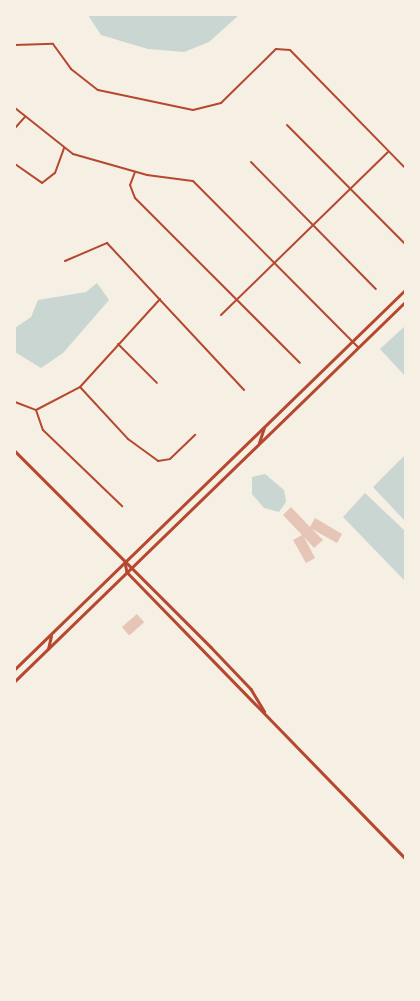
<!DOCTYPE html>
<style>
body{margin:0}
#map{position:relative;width:420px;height:1001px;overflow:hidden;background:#f6efe4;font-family:Rubik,sans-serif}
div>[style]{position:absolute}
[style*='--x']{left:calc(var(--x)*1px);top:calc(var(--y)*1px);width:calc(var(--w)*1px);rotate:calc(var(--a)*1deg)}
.water>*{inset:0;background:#c9d6d2}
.building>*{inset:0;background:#e6c5b7;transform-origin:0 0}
.minor>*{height:2px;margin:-1px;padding:0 1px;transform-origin:1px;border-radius:1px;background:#b5482f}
.tertiary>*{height:2.5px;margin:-1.25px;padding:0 1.25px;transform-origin:1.25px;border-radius:1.25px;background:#b5482f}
.secondary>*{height:2.5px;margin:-1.25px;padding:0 1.25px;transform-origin:1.25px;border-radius:1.25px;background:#b5482f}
span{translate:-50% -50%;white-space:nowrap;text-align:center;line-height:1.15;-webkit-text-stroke:4px #f6efe4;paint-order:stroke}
.frame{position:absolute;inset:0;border:16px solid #f6efe4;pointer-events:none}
</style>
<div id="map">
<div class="water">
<div style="clip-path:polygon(88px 15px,239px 15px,209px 42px,184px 52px,148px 49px,101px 35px)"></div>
<div style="clip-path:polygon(97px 283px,109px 300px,63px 353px,41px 368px,15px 352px,15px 328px,31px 317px,38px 300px,86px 292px)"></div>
<div style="clip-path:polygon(405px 326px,405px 376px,380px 349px)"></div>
<div style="clip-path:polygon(405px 455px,405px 521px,373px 487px)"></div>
<div style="clip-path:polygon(265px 474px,284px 490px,286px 502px,279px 512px,264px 508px,252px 494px,252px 477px)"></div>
<div style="clip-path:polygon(365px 493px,405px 531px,405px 581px,343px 517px)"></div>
</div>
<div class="building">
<div style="clip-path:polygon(291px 507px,310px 527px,315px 518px,342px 534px,337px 543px,312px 529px,323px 540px,314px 548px,304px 537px,315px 558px,306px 563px,293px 540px,302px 535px,283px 515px)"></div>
<div style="left:137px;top:614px;width:11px;height:20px;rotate:49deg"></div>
</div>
<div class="minor">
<div style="--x:15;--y:45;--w:38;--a:-2"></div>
<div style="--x:53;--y:44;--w:31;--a:54"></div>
<div style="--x:71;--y:69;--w:34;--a:38"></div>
<div style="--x:98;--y:90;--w:97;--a:11.9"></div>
<div style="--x:193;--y:110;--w:29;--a:-14"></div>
<div style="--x:221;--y:103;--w:77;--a:-44.5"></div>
<div style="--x:276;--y:49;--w:14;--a:4"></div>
<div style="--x:290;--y:50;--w:165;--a:45.7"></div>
<div style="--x:15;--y:108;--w:74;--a:38.4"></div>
<div style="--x:73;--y:154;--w:77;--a:15.8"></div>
<div style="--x:147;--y:175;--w:46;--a:7.4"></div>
<div style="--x:193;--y:181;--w:234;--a:45.2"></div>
<div style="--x:287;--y:125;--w:168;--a:45.2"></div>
<div style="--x:15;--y:128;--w:15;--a:-48"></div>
<div style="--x:251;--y:162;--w:178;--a:45.5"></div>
<div style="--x:15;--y:164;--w:33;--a:35"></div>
<div style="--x:42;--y:183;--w:16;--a:-38"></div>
<div style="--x:55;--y:173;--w:27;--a:-70"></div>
<div style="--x:135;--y:172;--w:14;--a:111"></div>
<div style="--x:130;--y:185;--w:14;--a:69"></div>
<div style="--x:135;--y:198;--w:233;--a:45"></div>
<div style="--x:65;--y:261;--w:46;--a:-23.2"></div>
<div style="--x:107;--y:243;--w:201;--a:47"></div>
<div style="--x:221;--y:315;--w:233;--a:-44.3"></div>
<div style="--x:118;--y:344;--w:55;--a:45"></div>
<div style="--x:80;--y:387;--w:71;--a:47.3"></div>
<div style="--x:128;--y:439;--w:37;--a:36"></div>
<div style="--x:158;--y:461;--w:12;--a:-9"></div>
<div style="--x:170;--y:459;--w:35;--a:-44"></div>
<div style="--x:15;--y:402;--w:22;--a:21"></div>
<div style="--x:36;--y:410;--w:50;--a:-27.6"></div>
<div style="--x:80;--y:387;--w:119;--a:-47.7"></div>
<div style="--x:36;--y:410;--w:21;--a:71"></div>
<div style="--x:43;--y:430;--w:110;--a:43.9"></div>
</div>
<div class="tertiary">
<div style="--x:15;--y:451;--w:277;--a:45"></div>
<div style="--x:211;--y:647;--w:58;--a:46.4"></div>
<div style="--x:251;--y:689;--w:26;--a:59"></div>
<div style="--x:125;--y:562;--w:10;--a:79"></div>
<div style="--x:127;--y:572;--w:399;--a:45.8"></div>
</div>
<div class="secondary">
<div style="--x:259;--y:443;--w:16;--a:-72"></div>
<div style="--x:48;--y:649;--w:13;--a:-77"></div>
<div style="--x:15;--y:669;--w:544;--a:-44.18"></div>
<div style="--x:15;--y:681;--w:544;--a:-44.18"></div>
</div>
<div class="frame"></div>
</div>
